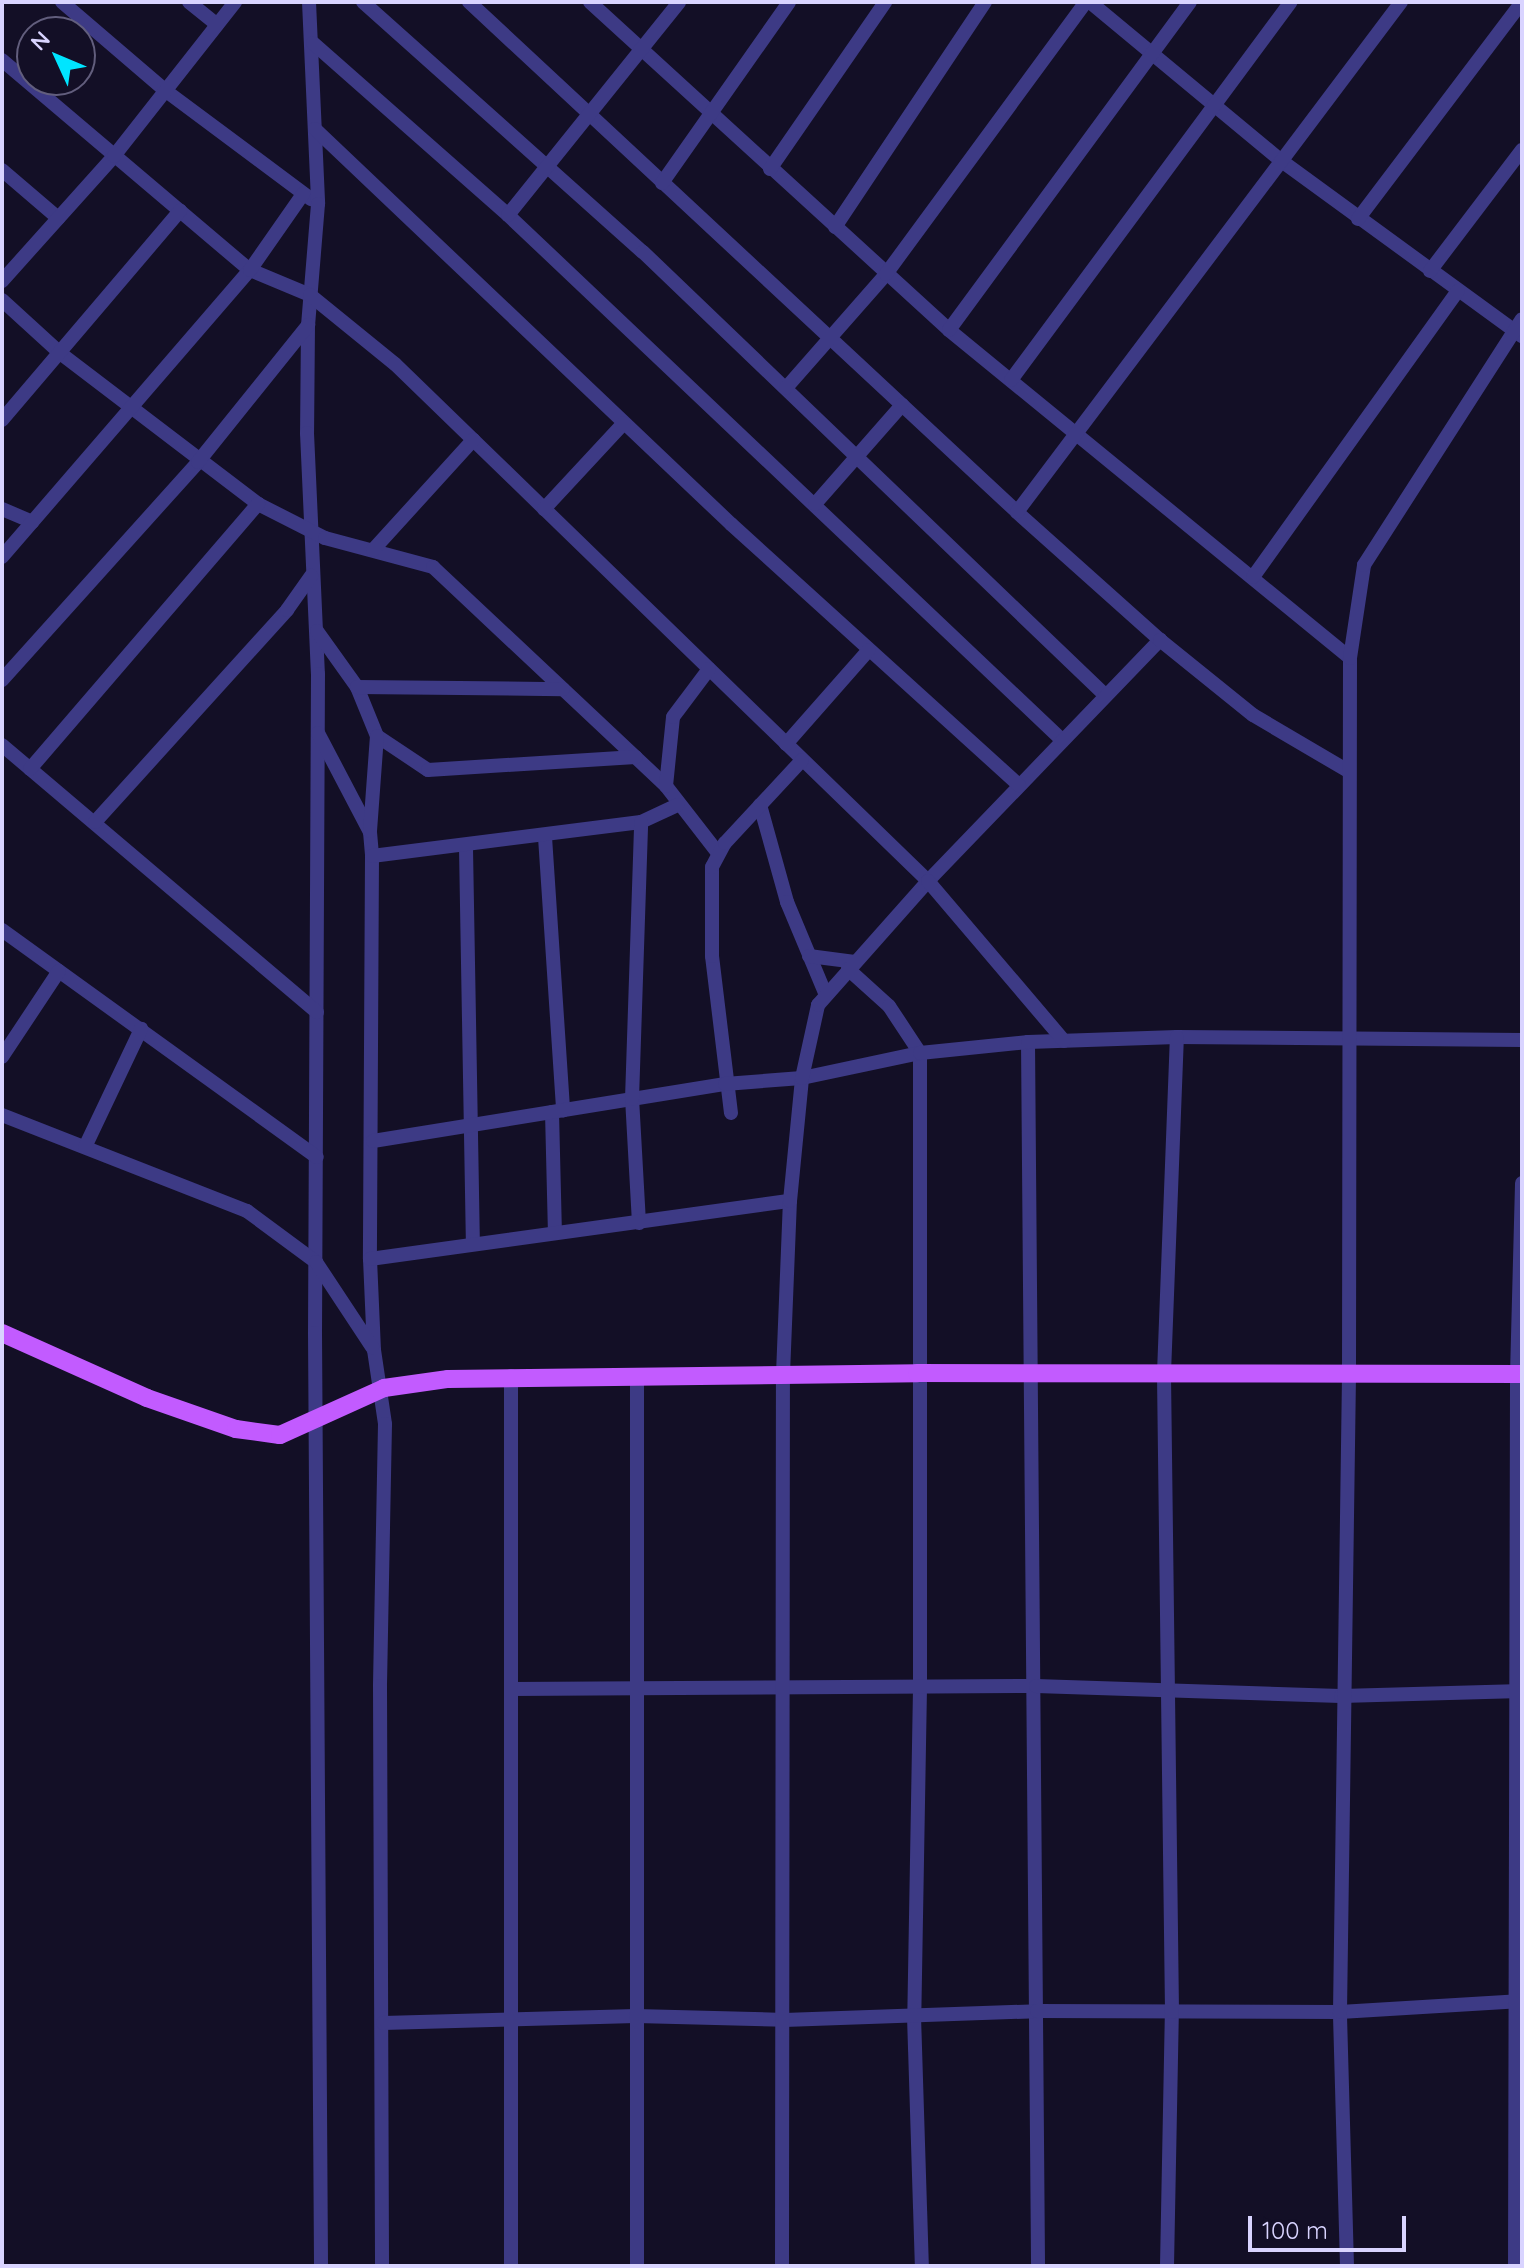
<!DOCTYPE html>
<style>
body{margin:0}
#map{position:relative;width:1524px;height:2268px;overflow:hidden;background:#130f26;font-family:Quicksand,sans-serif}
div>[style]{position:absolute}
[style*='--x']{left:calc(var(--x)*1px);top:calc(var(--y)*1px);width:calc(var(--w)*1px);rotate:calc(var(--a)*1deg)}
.minor>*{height:14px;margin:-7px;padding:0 7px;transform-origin:7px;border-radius:7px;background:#3d3a85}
.major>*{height:18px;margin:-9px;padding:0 9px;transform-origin:9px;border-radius:9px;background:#c25bff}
span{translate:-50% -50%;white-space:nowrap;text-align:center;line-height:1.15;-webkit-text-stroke:7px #130f26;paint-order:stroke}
.frame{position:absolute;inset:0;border:4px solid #d9d4ff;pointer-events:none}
.north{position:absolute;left:16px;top:16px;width:80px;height:80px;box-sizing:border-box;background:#130f26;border:2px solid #625e7d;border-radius:50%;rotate:314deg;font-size:22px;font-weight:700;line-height:32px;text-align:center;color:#d9d4ff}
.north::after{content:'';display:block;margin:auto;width:28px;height:36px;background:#00e5ff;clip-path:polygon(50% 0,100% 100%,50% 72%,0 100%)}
.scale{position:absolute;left:1248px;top:2216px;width:158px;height:36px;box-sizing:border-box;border:4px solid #d9d4ff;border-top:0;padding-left:10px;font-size:24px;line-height:28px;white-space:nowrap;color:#d9d4ff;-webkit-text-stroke:6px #130f26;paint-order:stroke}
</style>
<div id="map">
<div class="minor">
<div style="--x:62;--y:2;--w:137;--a:40.6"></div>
<div style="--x:166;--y:91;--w:181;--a:36.7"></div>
<div style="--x:189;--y:2;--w:36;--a:39"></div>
<div style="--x:309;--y:2;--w:202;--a:87.4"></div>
<div style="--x:318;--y:204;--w:121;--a:94.7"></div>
<div style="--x:308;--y:325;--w:108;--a:90.5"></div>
<div style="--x:307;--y:433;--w:241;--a:87.4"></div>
<div style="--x:318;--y:674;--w:659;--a:90.26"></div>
<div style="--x:315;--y:1333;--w:933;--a:89.63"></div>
<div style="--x:363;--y:2;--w:375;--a:41.8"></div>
<div style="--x:643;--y:252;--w:641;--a:43.8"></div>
<div style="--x:469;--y:2;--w:749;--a:42.94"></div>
<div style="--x:590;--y:2;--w:486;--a:42.4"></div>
<div style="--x:949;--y:330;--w:518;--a:39.28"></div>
<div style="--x:1090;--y:2;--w:251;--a:39.7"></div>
<div style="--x:1283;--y:162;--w:296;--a:36.1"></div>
<div style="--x:313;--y:43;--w:260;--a:41.4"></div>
<div style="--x:508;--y:215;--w:763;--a:43.46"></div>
<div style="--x:2;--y:60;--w:325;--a:40.3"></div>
<div style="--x:250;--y:270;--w:65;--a:22.6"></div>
<div style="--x:310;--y:295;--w:109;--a:39.1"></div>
<div style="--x:395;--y:364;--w:743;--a:44.13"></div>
<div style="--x:928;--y:881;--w:335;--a:-46.1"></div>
<div style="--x:1160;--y:640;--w:192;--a:-138.2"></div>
<div style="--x:1017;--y:512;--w:638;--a:-53.02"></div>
<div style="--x:315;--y:129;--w:574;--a:43.52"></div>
<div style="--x:731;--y:524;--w:389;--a:42.2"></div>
<div style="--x:770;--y:169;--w:203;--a:-55.4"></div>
<div style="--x:2;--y:170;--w:74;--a:40.6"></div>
<div style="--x:662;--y:183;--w:221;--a:-54.9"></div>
<div style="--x:508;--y:215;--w:273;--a:-51.2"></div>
<div style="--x:1358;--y:219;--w:272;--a:-52.9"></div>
<div style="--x:835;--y:227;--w:270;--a:-56.3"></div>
<div style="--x:1430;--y:271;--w:152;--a:-52.8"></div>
<div style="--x:2;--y:281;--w:168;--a:-48.1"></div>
<div style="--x:114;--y:156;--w:196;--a:-51.8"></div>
<div style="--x:2;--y:300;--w:79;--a:42.4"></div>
<div style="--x:60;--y:353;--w:249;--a:37.3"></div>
<div style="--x:258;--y:504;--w:75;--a:26.9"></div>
<div style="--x:325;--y:538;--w:112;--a:15"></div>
<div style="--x:433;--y:567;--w:320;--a:43.2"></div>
<div style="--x:666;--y:786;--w:85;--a:52.2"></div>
<div style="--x:949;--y:330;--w:407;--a:-53.7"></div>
<div style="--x:1011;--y:380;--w:470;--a:-53.5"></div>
<div style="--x:786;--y:388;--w:152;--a:-48.7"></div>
<div style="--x:886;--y:274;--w:338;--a:-53.7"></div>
<div style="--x:2;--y:420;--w:275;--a:-49.6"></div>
<div style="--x:815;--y:504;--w:132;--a:-48.7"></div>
<div style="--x:2;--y:509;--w:33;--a:23"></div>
<div style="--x:544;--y:509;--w:117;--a:-47.1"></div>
<div style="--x:373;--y:550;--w:149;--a:-47.7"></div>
<div style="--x:2;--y:557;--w:379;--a:-49.2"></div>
<div style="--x:250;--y:270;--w:93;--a:-55.1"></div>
<div style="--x:1253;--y:577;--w:352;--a:-54.4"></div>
<div style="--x:317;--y:631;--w:69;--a:54.5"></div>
<div style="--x:357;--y:687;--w:53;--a:67.8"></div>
<div style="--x:377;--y:736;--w:61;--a:33.7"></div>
<div style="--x:428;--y:770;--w:208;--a:-3.6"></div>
<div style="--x:1160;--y:640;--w:119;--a:38.9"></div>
<div style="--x:1253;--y:715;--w:110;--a:30.5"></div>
<div style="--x:2;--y:680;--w:293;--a:-48"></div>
<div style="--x:198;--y:462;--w:176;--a:-51.2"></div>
<div style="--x:357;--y:687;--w:206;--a:0.6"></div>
<div style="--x:318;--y:733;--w:112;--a:62.3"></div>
<div style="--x:370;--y:832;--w:24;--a:85"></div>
<div style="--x:372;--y:856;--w:403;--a:90.3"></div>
<div style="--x:370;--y:1259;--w:91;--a:87.5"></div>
<div style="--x:374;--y:1350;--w:75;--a:81.5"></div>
<div style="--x:385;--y:1424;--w:262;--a:91.1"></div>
<div style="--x:380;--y:1686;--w:580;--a:89.8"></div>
<div style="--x:786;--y:744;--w:125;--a:-48.6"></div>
<div style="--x:2;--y:745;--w:413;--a:40.3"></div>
<div style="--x:30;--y:769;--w:350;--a:-49.3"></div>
<div style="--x:666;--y:786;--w:69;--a:-84.2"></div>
<div style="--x:673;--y:717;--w:60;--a:-53.1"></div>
<div style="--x:760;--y:805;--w:101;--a:74.4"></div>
<div style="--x:787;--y:902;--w:99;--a:67.3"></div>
<div style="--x:95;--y:822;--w:286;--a:-47.8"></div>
<div style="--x:287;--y:610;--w:42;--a:-54.8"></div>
<div style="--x:370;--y:831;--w:95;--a:-85.8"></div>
<div style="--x:545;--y:837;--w:274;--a:86.2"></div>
<div style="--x:466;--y:848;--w:394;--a:89"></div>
<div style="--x:372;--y:856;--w:271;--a:-7.2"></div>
<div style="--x:641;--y:822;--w:40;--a:-25"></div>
<div style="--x:2;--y:930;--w:388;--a:35.8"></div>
<div style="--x:809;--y:956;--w:46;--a:7.4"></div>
<div style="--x:848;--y:969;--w:55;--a:42.1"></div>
<div style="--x:889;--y:1006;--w:56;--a:56.6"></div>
<div style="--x:920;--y:1053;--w:635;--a:90"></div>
<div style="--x:920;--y:1688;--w:328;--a:91"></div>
<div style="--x:914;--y:2016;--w:250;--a:88.2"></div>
<div style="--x:1028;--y:1042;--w:1224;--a:89.53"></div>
<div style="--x:2;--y:1057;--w:103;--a:-56.5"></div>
<div style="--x:552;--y:1112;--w:120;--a:88.6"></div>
<div style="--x:731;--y:1113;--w:158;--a:-96.9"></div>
<div style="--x:712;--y:956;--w:89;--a:-90"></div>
<div style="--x:712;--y:867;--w:27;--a:-62"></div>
<div style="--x:725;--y:843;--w:113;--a:-47.1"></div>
<div style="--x:2;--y:1115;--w:263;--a:21.4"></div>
<div style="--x:247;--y:1211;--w:86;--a:36.5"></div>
<div style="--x:316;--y:1262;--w:102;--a:56.6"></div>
<div style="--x:373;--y:1141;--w:357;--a:-9.2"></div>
<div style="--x:725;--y:1084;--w:77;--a:-4.5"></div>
<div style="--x:802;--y:1078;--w:121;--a:-12"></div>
<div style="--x:920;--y:1053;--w:109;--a:-5.8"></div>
<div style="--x:1028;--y:1042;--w:149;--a:-1.9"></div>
<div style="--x:1177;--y:1037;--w:345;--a:0.5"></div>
<div style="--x:85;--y:1147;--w:131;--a:-64.6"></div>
<div style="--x:639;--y:1223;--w:124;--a:-93.2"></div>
<div style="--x:632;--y:1099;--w:277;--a:-88.1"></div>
<div style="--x:370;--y:1259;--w:424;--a:-7.9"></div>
<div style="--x:511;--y:1689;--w:525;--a:-0.33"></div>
<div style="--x:1036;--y:1686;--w:305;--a:1.9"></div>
<div style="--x:1341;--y:1696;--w:181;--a:-1.6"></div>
<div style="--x:383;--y:2023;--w:253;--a:-1.6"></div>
<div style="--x:636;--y:2016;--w:148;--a:1.5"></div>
<div style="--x:784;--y:2020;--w:253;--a:-2"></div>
<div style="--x:1037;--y:2011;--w:303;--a:0.2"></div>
<div style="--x:1340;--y:2012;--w:182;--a:-3.5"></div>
<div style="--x:511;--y:2266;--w:890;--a:-90"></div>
<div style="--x:637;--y:2266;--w:890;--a:-90"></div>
<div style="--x:782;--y:2266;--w:892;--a:-89.94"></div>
<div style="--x:783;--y:1374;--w:173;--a:-87.7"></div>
<div style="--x:790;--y:1201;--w:124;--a:-84.4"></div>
<div style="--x:802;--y:1078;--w:75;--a:-77.6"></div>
<div style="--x:818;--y:1005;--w:166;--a:-48.4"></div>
<div style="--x:928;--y:881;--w:210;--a:49.6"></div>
<div style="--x:1167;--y:2266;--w:254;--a:-88.9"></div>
<div style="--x:1172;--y:2012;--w:639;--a:-90.72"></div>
<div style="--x:1164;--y:1373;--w:336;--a:-87.8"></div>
<div style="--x:1347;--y:2266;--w:254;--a:-91.6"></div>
<div style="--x:1340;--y:2012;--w:638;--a:-89.19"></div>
<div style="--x:1349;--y:1374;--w:716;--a:-89.92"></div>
<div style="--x:1350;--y:658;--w:94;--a:-81.4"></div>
<div style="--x:1364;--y:565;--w:292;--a:-57.3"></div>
<div style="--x:1515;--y:2266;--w:891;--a:-89.87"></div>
<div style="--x:1517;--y:1375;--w:192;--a:-88.5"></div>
</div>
<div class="major">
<div style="--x:2;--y:1333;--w:159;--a:24.1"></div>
<div style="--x:147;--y:1398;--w:94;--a:19.2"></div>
<div style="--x:236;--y:1429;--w:44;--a:7.8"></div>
<div style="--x:280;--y:1435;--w:114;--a:-24.3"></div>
<div style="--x:384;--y:1388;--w:65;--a:-8"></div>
<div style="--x:448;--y:1379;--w:469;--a:-0.7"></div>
<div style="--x:917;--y:1373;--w:605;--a:0.09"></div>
</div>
<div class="frame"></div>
<div class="north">N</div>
<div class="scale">100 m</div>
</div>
